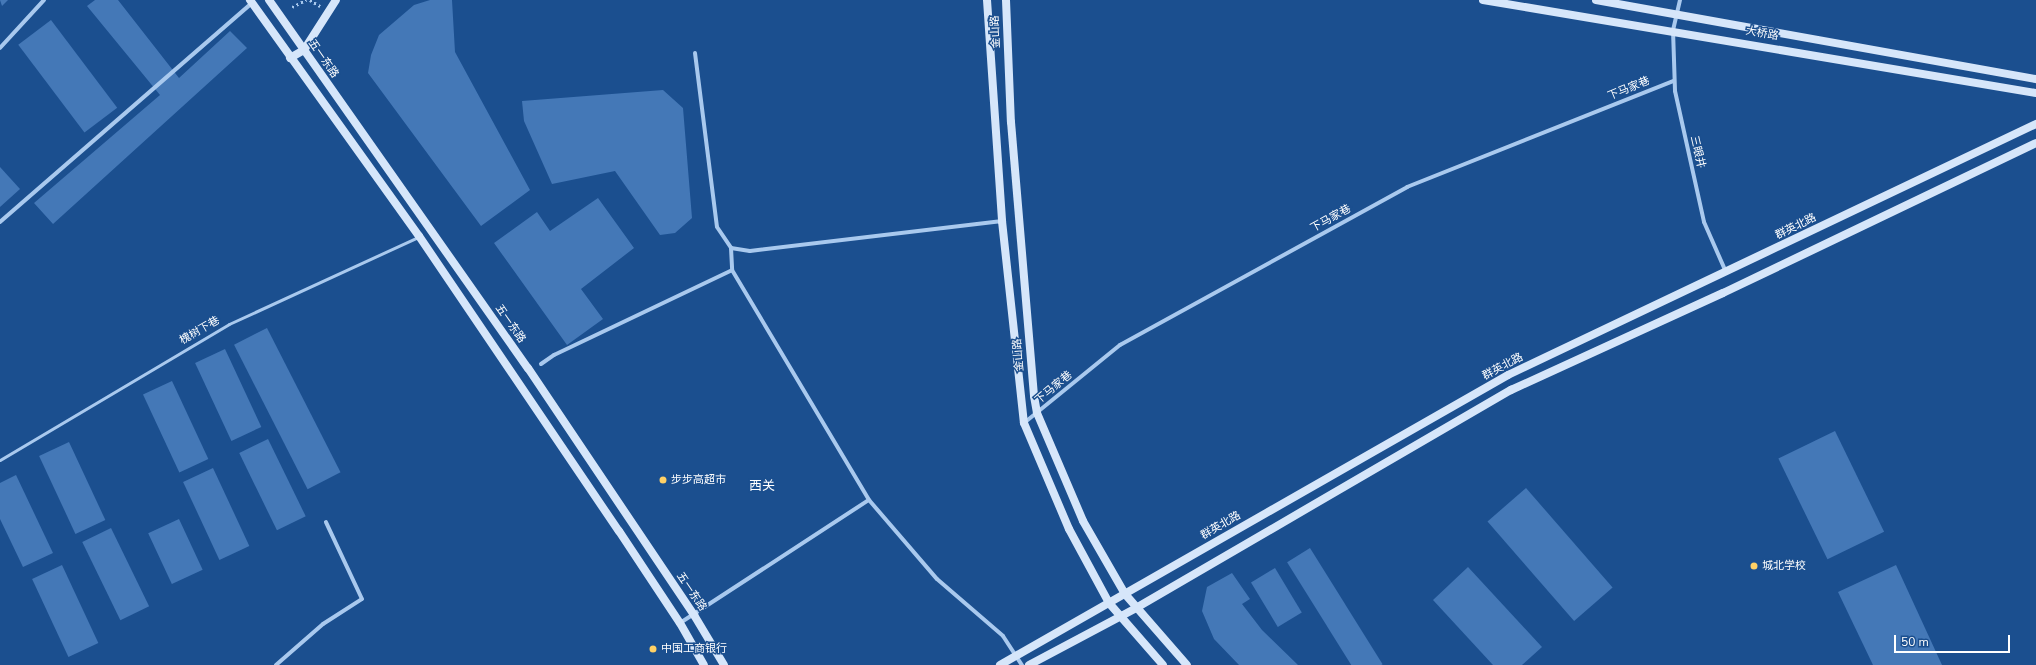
<!DOCTYPE html>
<meta charset="utf-8">
<style>
body{margin:0}
#map{position:relative;width:2036px;height:665px;overflow:hidden;background:#1b4f8f;font-family:"Nunito Sans","Noto Sans SC",sans-serif}
div>[style]{position:absolute}
[style*='--x']{left:calc(var(--x)*1px);top:calc(var(--y)*1px);width:calc(var(--w)*1px);rotate:calc(var(--a)*1deg)}
.building>*{inset:0;background:#4478b7;transform-origin:0 0}
.path>*{height:2.5px;margin-top:-1.25px;transform-origin:0;background:repeating-linear-gradient(90deg,#a9c9ee 0 2px,transparent 0 5px)}
.lane>*{height:3px;margin:-1.5px;padding:0 1.5px;transform-origin:1.5px;border-radius:1.5px;background:#a9c9ee}
.street>*{height:4px;margin:-2px;padding:0 2px;transform-origin:2px;border-radius:2px;background:#a9c9ee}
.secondary>*{height:8px;margin:-4px;padding:0 4px;transform-origin:4px;border-radius:4px;background:#d6e6fa}
.dots>*{width:11px;height:11px;translate:-50% -50%;box-sizing:border-box;border:2px solid #1b4f8f;border-radius:50%}
span{translate:-50% -50%;white-space:nowrap;text-align:center;line-height:1.15;-webkit-text-stroke:3px #1b4f8f;paint-order:stroke}
.street-label{font-size:11px;color:#fff}
.poi-label{font-size:11px;color:#fff}
.left{translate:0 -50%;text-align:left}
.quarter-label{font-size:13px;color:#fff}
.scale{position:absolute;left:1894px;top:635px;width:116px;height:18px;box-sizing:border-box;border:2px solid #fff;border-top:0;padding-left:5px;font-size:12px;line-height:14px;white-space:nowrap;color:#fff;-webkit-text-stroke:3px #1b4f8f;paint-order:stroke}
</style>
<div id="map">
<div class="building">
<div style="clip-path:polygon(0 0,8px 0,2px 6px)"></div>
<div style="clip-path:polygon(95px 0,118px 0,179px 78px,230px 31px,247px 48px,53px 224px,34px 203px,160px 95px,87px 6px)"></div>
<div style="clip-path:polygon(430px 0,452px 0,455px 52px,530px 190px,481px 226px,368px 73px,371px 55px,379px 35px,414px 5px)"></div>
<div style="left:51px;top:20px;width:110px;height:41px;rotate:53deg"></div>
<div style="clip-path:polygon(663px 90px,683px 108px,692px 218px,675px 233px,660px 235px,615px 171px,552px 184px,524px 121px,522px 101px)"></div>
<div style="clip-path:polygon(0 167px,20px 189px,0 207px)"></div>
<div style="clip-path:polygon(598px 198px,634px 248px,581px 289px,603px 319px,567px 345px,494px 243px,537px 212px,550px 231px)"></div>
<div style="left:267px;top:328px;width:162px;height:37px;rotate:63deg"></div>
<div style="left:225px;top:349px;width:86px;height:33px;rotate:65deg"></div>
<div style="left:172px;top:381px;width:86px;height:32px;rotate:65deg"></div>
<div style="left:1835px;top:431px;width:112px;height:63px;rotate:64deg"></div>
<div style="left:268px;top:439px;width:86px;height:32px;rotate:64deg"></div>
<div style="left:69px;top:442px;width:86px;height:33px;rotate:65deg"></div>
<div style="left:213px;top:468px;width:86px;height:33px;rotate:65deg"></div>
<div style="clip-path:polygon(16px 475px,53px 553px,23px 567px,0 519px,0 483px)"></div>
<div style="left:1526px;top:488px;width:132px;height:51px;rotate:49deg"></div>
<div style="left:179px;top:519px;width:56px;height:34px;rotate:65deg"></div>
<div style="left:111px;top:528px;width:87px;height:32px;rotate:64deg"></div>
<div style="left:1310px;top:548px;width:137px;height:27px;rotate:58deg"></div>
<div style="left:62px;top:565px;width:86px;height:33px;rotate:65deg"></div>
<div style="clip-path:polygon(1896px 565px,1942px 665px,1873px 665px,1838px 592px)"></div>
<div style="clip-path:polygon(1468px 567px,1542px 647px,1522px 665px,1493px 665px,1433px 600px)"></div>
<div style="left:1275px;top:568px;width:52px;height:28px;rotate:59deg"></div>
<div style="clip-path:polygon(1232px 573px,1250px 599px,1242px 604px,1262px 630px,1298px 665px,1239px 665px,1214px 639px,1202px 611px,1207px 587px)"></div>
</div>
<div class="path">
<div style="--x:310;--y:0;--w:12;--a:31"></div>
<div style="--x:292;--y:7;--w:16;--a:-27"></div>
</div>
<div class="lane">
<div style="--x:0;--y:460;--w:266;--a:-30.7"></div>
<div style="--x:229;--y:324;--w:208;--a:-24.7"></div>
</div>
<div class="street">
<div style="--x:1680;--y:0;--w:31;--a:103"></div>
<div style="--x:1673;--y:30;--w:61;--a:88.1"></div>
<div style="--x:1675;--y:91;--w:134;--a:77.5"></div>
<div style="--x:1704;--y:222;--w:55;--a:66.3"></div>
<div style="--x:0;--y:48;--w:65;--a:-47.5"></div>
<div style="--x:695;--y:53;--w:175;--a:82.8"></div>
<div style="--x:717;--y:227;--w:25;--a:56"></div>
<div style="--x:731;--y:248;--w:22;--a:87"></div>
<div style="--x:732;--y:270;--w:268;--a:59.2"></div>
<div style="--x:869;--y:500;--w:104;--a:49.3"></div>
<div style="--x:937;--y:579;--w:87;--a:40.8"></div>
<div style="--x:1003;--y:636;--w:35;--a:57"></div>
<div style="--x:0;--y:222;--w:334;--a:-41"></div>
<div style="--x:731;--y:248;--w:19;--a:9"></div>
<div style="--x:750;--y:251;--w:254;--a:-6.8"></div>
<div style="--x:541;--y:364;--w:16;--a:-35"></div>
<div style="--x:554;--y:355;--w:197;--a:-25.5"></div>
<div style="--x:1024;--y:423;--w:124;--a:-39.1"></div>
<div style="--x:1120;--y:345;--w:328;--a:-28.8"></div>
<div style="--x:1407;--y:187;--w:287;--a:-21.7"></div>
<div style="--x:680;--y:623;--w:225;--a:-33.1"></div>
<div style="--x:276;--y:665;--w:62;--a:-41.1"></div>
<div style="--x:323;--y:624;--w:46;--a:-32.7"></div>
<div style="--x:362;--y:599;--w:85;--a:-115.1"></div>
</div>
<div class="secondary">
<div style="--x:250;--y:0;--w:290;--a:54.4"></div>
<div style="--x:419;--y:236;--w:356;--a:55.9"></div>
<div style="--x:619;--y:531;--w:110;--a:56.5"></div>
<div style="--x:680;--y:623;--w:48;--a:60.3"></div>
<div style="--x:269;--y:0;--w:450;--a:54.9"></div>
<div style="--x:528;--y:368;--w:298;--a:56.1"></div>
<div style="--x:694;--y:615;--w:58;--a:59"></div>
<div style="--x:987;--y:0;--w:222;--a:86.1"></div>
<div style="--x:1002;--y:221;--w:203;--a:83.8"></div>
<div style="--x:1024;--y:423;--w:115;--a:67"></div>
<div style="--x:1069;--y:529;--w:84;--a:61.6"></div>
<div style="--x:1109;--y:603;--w:82;--a:48.9"></div>
<div style="--x:1006;--y:0;--w:122;--a:87.7"></div>
<div style="--x:1011;--y:122;--w:275;--a:85.2"></div>
<div style="--x:1034;--y:396;--w:17;--a:80"></div>
<div style="--x:1037;--y:413;--w:117;--a:66.9"></div>
<div style="--x:1083;--y:521;--w:84;--a:60.1"></div>
<div style="--x:1125;--y:594;--w:94;--a:48.9"></div>
<div style="--x:1483;--y:0;--w:561;--a:9.55"></div>
<div style="--x:1596;--y:0;--w:447;--a:10.2"></div>
<div style="--x:290;--y:58;--w:16;--a:-30"></div>
<div style="--x:304;--y:50;--w:59;--a:-57.4"></div>
<div style="--x:1000;--y:665;--w:585;--a:-29.72"></div>
<div style="--x:1508;--y:375;--w:585;--a:-25.43"></div>
<div style="--x:1029;--y:665;--w:121;--a:-28"></div>
<div style="--x:1136;--y:608;--w:434;--a:-30.2"></div>
<div style="--x:1511;--y:390;--w:233;--a:-24.6"></div>
<div style="--x:1723;--y:293;--w:347;--a:-25.6"></div>
</div>
<div class="dots">
<div style="left:663px;top:480px;background:#ffd166"></div>
<div style="left:1754px;top:566px;background:#ffd166"></div>
<div style="left:653px;top:649px;background:#ffd166"></div>
</div>
<div class="street-label">
<span style="left:996px;top:32px;rotate:-93deg">金山路</span>
<span style="left:1762px;top:34px;rotate:10deg">大桥路</span>
<span style="left:323px;top:59px;rotate:55deg">五一东路</span>
<span style="left:1629px;top:89px;rotate:-22deg">下马家巷</span>
<span style="left:1697px;top:152px;rotate:77deg">三眼井</span>
<span style="left:1331px;top:219px;rotate:-29deg">下马家巷</span>
<span style="left:1796px;top:227px;rotate:-26deg">群英北路</span>
<span style="left:510px;top:324px;rotate:55deg">五一东路</span>
<span style="left:200px;top:331px;rotate:-30deg">槐树下巷</span>
<span style="left:1019px;top:355px;rotate:-95deg">金山路</span>
<span style="left:1503px;top:367px;rotate:-28deg">群英北路</span>
<span style="left:1054px;top:388px;rotate:-40deg">下马家巷</span>
<span style="left:1221px;top:526px;rotate:-30deg">群英北路</span>
<span style="left:691px;top:592px;rotate:56deg">五一东路</span>
</div>
<div class="poi-label">
<span class="left" style="left:671px;top:480px">步步高超市</span>
<span class="left" style="left:1762px;top:566px">城北学校</span>
<span class="left" style="left:661px;top:649px">中国工商银行</span>
</div>
<div class="quarter-label">
<span style="left:762px;top:486px">西关</span>
</div>
<div class="scale">50 m</div>
</div>
